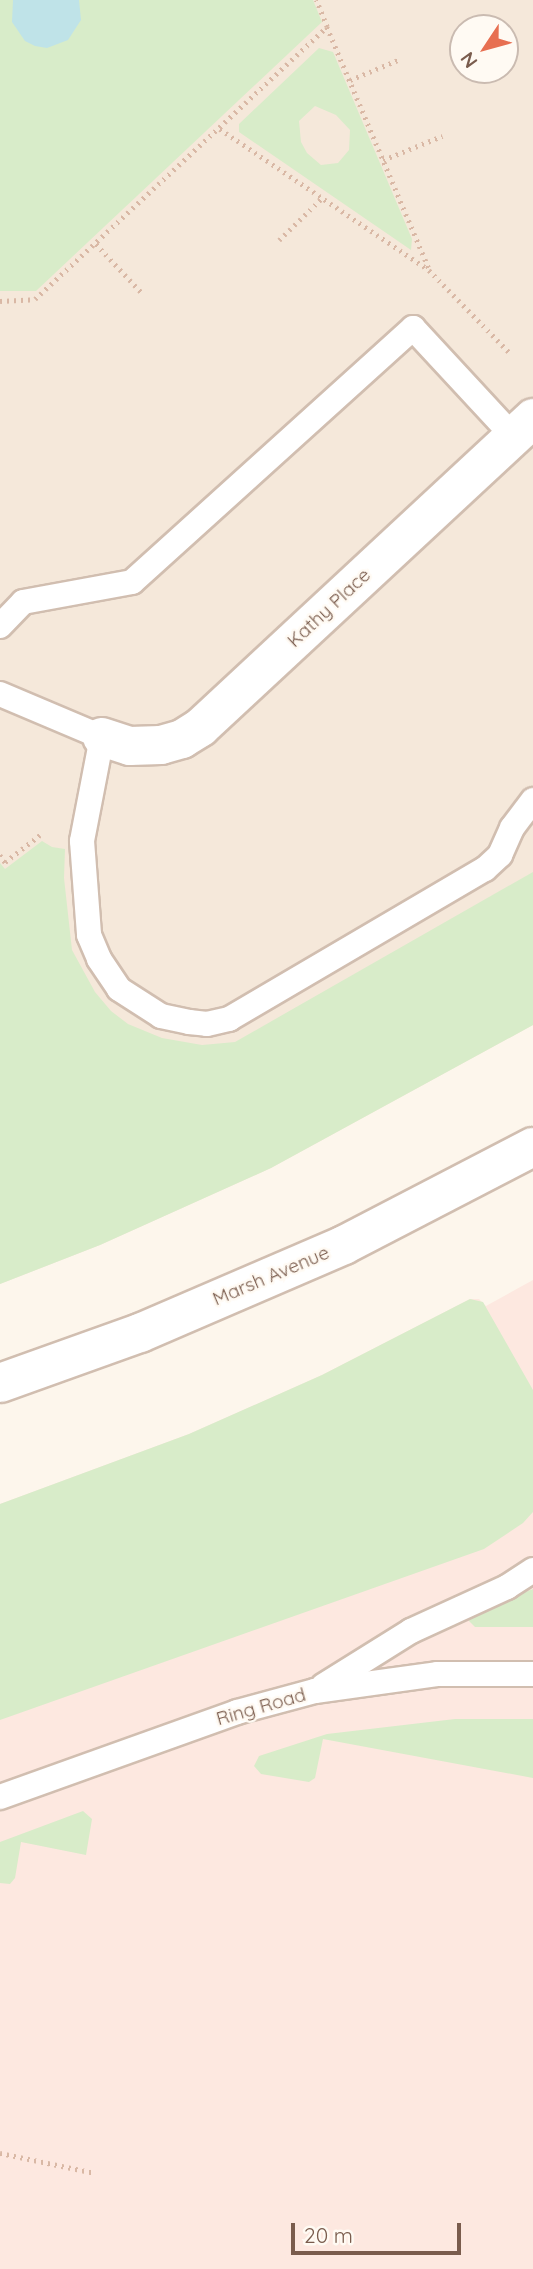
<!DOCTYPE html>
<style>
body{margin:0}
#map{position:relative;width:533px;height:2269px;overflow:hidden;background:#fdf6ec;font-family:Quicksand,sans-serif}
div>[style]{position:absolute}
[style*='--x']{left:calc(var(--x)*1px);top:calc(var(--y)*1px);width:calc(var(--w)*1px);rotate:calc(var(--a)*1deg)}
.residential>*{inset:0;background:#f5e8da}
.commercial>*{inset:0;background:#fde8e0}
.green>*{inset:0;background:#d8ecc9}
.water>*{inset:0;background:#bfe3e8}
.path>*{height:4.5px;margin-top:-2.25px;transform-origin:0;background:repeating-linear-gradient(90deg,#d9b8a5 0 2px,transparent 0 7px)}
.roads{filter:drop-shadow(2px 0 #d1beb0) drop-shadow(-2px 0 #d1beb0) drop-shadow(0 2px #d1beb0) drop-shadow(0 -2px #d1beb0)}
.service>*{height:24px;margin:-12px;padding:0 12px;transform-origin:12px;border-radius:12px;background:#fff}
.minor>*{height:38px;margin:-19px;padding:0 19px;transform-origin:19px;border-radius:19px;background:#fff}
.tertiary>*{height:38px;margin:-19px;padding:0 19px;transform-origin:19px;border-radius:19px;background:#fff}
span{translate:-50% -50%;white-space:nowrap;text-align:center;line-height:1.15;-webkit-text-stroke:5px #fffaf3;paint-order:stroke}
.street-label{font-size:19px;color:#7a5c4d}
.north{position:absolute;left:449px;top:14px;width:70px;height:70px;box-sizing:border-box;background:#fffaf3;border:2px solid #cabbb1;border-radius:50%;rotate:234deg;font-size:19px;font-weight:700;line-height:28px;text-align:center;color:#7a5c4d}
.north::after{content:'';display:block;margin:auto;width:24px;height:32px;background:#e76f51;clip-path:polygon(50% 0,100% 100%,50% 72%,0 100%)}
.scale{position:absolute;left:291px;top:2223px;width:170px;height:32px;box-sizing:border-box;border:4px solid #7a5c4d;border-top:0;padding-left:9px;font-size:21px;line-height:24px;white-space:nowrap;color:#7a5c4d;-webkit-text-stroke:5px #fffaf3;paint-order:stroke}
</style>
<div id="map">
<div class="residential">
<div style="clip-path:polygon(evenodd,0 0,533px 0,533px 1025px,271px 1168px,100px 1245px,0 1284px,0 0,463px 28px,505px 28px,505px 70px,463px 70px,463px 28px)"></div>
</div>
<div class="commercial">
<div style="clip-path:polygon(533px 1280px,533px 2269px,0 2269px,0 1504px,189px 1434px,322px 1375px,470px 1299px,479px 1299px,486px 1306px)"></div>
</div>
<div class="green">
<div style="clip-path:polygon(0 0,313px 0,322px 22px,36px 291px,0 291px)"></div>
<div style="clip-path:polygon(evenodd,319px 48px,333px 52px,412px 239px,411px 250px,239px 132px,239px 124px,319px 48px,315px 106px,336px 115px,350px 130px,349px 150px,338px 163px,321px 165px,307px 153px,301px 142px,299px 121px,315px 106px)"></div>
<div style="clip-path:polygon(42px 841px,52px 847px,65px 849px,64px 878px,72px 950px,95px 992px,111px 1011px,128px 1024px,162px 1038px,202px 1045px,235px 1042px,533px 872px,533px 1025px,271px 1168px,100px 1245px,0 1284px,0 863px,5px 869px)"></div>
<div style="clip-path:polygon(470px 1299px,483px 1302px,533px 1390px,533px 1512px,523px 1523px,484px 1549px,0 1720px,0 1504px,189px 1434px,322px 1375px)"></div>
<div style="clip-path:polygon(533px 1589px,533px 1627px,475px 1627px,469px 1621px,472px 1613px)"></div>
<div style="clip-path:polygon(455px 1719px,533px 1719px,533px 1778px,323px 1739px,315px 1778px,309px 1782px,261px 1774px,254px 1766px,259px 1756px,327px 1734px)"></div>
<div style="clip-path:polygon(83px 1811px,92px 1819px,86px 1855px,21px 1842px,15px 1878px,10px 1884px,0 1883px,0 1842px)"></div>
</div>
<div class="water">
<div style="clip-path:polygon(13px 0,79px 0,81px 20px,68px 40px,47px 48px,35px 46px,25px 41px,12px 22px)"></div>
</div>
<div class="path">
<div style="--x:327;--y:27;--w:263;--a:67.1"></div>
<div style="--x:350;--y:80;--w:52;--a:-22.6"></div>
<div style="--x:220;--y:129;--w:252;--a:34"></div>
<div style="--x:429;--y:270;--w:117;--a:45.7"></div>
<div style="--x:383;--y:160;--w:64;--a:-22.1"></div>
<div style="--x:279;--y:240;--w:60;--a:-44.3"></div>
<div style="--x:96;--y:244;--w:66;--a:46.8"></div>
<div style="--x:0;--y:301;--w:35;--a:-3"></div>
<div style="--x:35;--y:299;--w:399;--a:-43"></div>
<div style="--x:327;--y:27;--w:29;--a:-112"></div>
<div style="--x:0;--y:855;--w:9;--a:54"></div>
<div style="--x:5;--y:862;--w:44;--a:-37.6"></div>
<div style="--x:0;--y:2153;--w:97;--a:11.9"></div>
</div>
<div class="roads">
<div class="service">
<div style="--x:0;--y:626;--w:33;--a:-46"></div>
<div style="--x:23;--y:602;--w:111;--a:-10.4"></div>
<div style="--x:132;--y:582;--w:379;--a:-42.1"></div>
<div style="--x:413;--y:328;--w:147;--a:47.2"></div>
<div style="--x:0;--y:694;--w:111;--a:22.9"></div>
<div style="--x:102;--y:737;--w:106;--a:100.9"></div>
<div style="--x:82;--y:841;--w:94;--a:85.7"></div>
<div style="--x:89;--y:935;--w:26;--a:67"></div>
<div style="--x:99;--y:959;--w:36;--a:56"></div>
<div style="--x:119;--y:989;--w:50;--a:32.7"></div>
<div style="--x:161;--y:1016;--w:29;--a:12"></div>
<div style="--x:189;--y:1022;--w:18;--a:6"></div>
<div style="--x:207;--y:1024;--w:23;--a:-13"></div>
<div style="--x:229;--y:1019;--w:297;--a:-30.4"></div>
<div style="--x:485;--y:869;--w:21;--a:-43"></div>
<div style="--x:500;--y:855;--w:30;--a:-66"></div>
<div style="--x:512;--y:828;--w:35;--a:-53"></div>
<div style="--x:323;--y:1686;--w:104;--a:-32"></div>
<div style="--x:411;--y:1631;--w:106;--a:-24.6"></div>
<div style="--x:507;--y:1587;--w:31;--a:-33"></div>
<div style="--x:0;--y:1797;--w:252;--a:-19.7"></div>
<div style="--x:237;--y:1712;--w:81;--a:-15.1"></div>
<div style="--x:315;--y:1691;--w:123;--a:-7.9"></div>
<div style="--x:437;--y:1674;--w:96;--a:0"></div>
</div>
<div class="minor">
<div style="--x:102;--y:737;--w:29;--a:18"></div>
<div style="--x:130;--y:746;--w:31;--a:-2"></div>
<div style="--x:161;--y:745;--w:22;--a:-16"></div>
<div style="--x:182;--y:739;--w:22;--a:-32"></div>
<div style="--x:201;--y:727;--w:454;--a:-42.9"></div>
</div>
<div class="tertiary">
<div style="--x:0;--y:1383;--w:149;--a:-19.7"></div>
<div style="--x:140;--y:1333;--w:222;--a:-23.3"></div>
<div style="--x:344;--y:1245;--w:213;--a:-27.4"></div>
</div>
</div>
<div class="street-label">
<span style="left:329px;top:608px;rotate:-43deg">Kathy Place</span>
<span style="left:271px;top:1276px;rotate:-23deg">Marsh Avenue</span>
<span style="left:261px;top:1707px;rotate:-16deg">Ring Road</span>
</div>
<div class="north">N</div>
<div class="scale">20 m</div>
</div>
